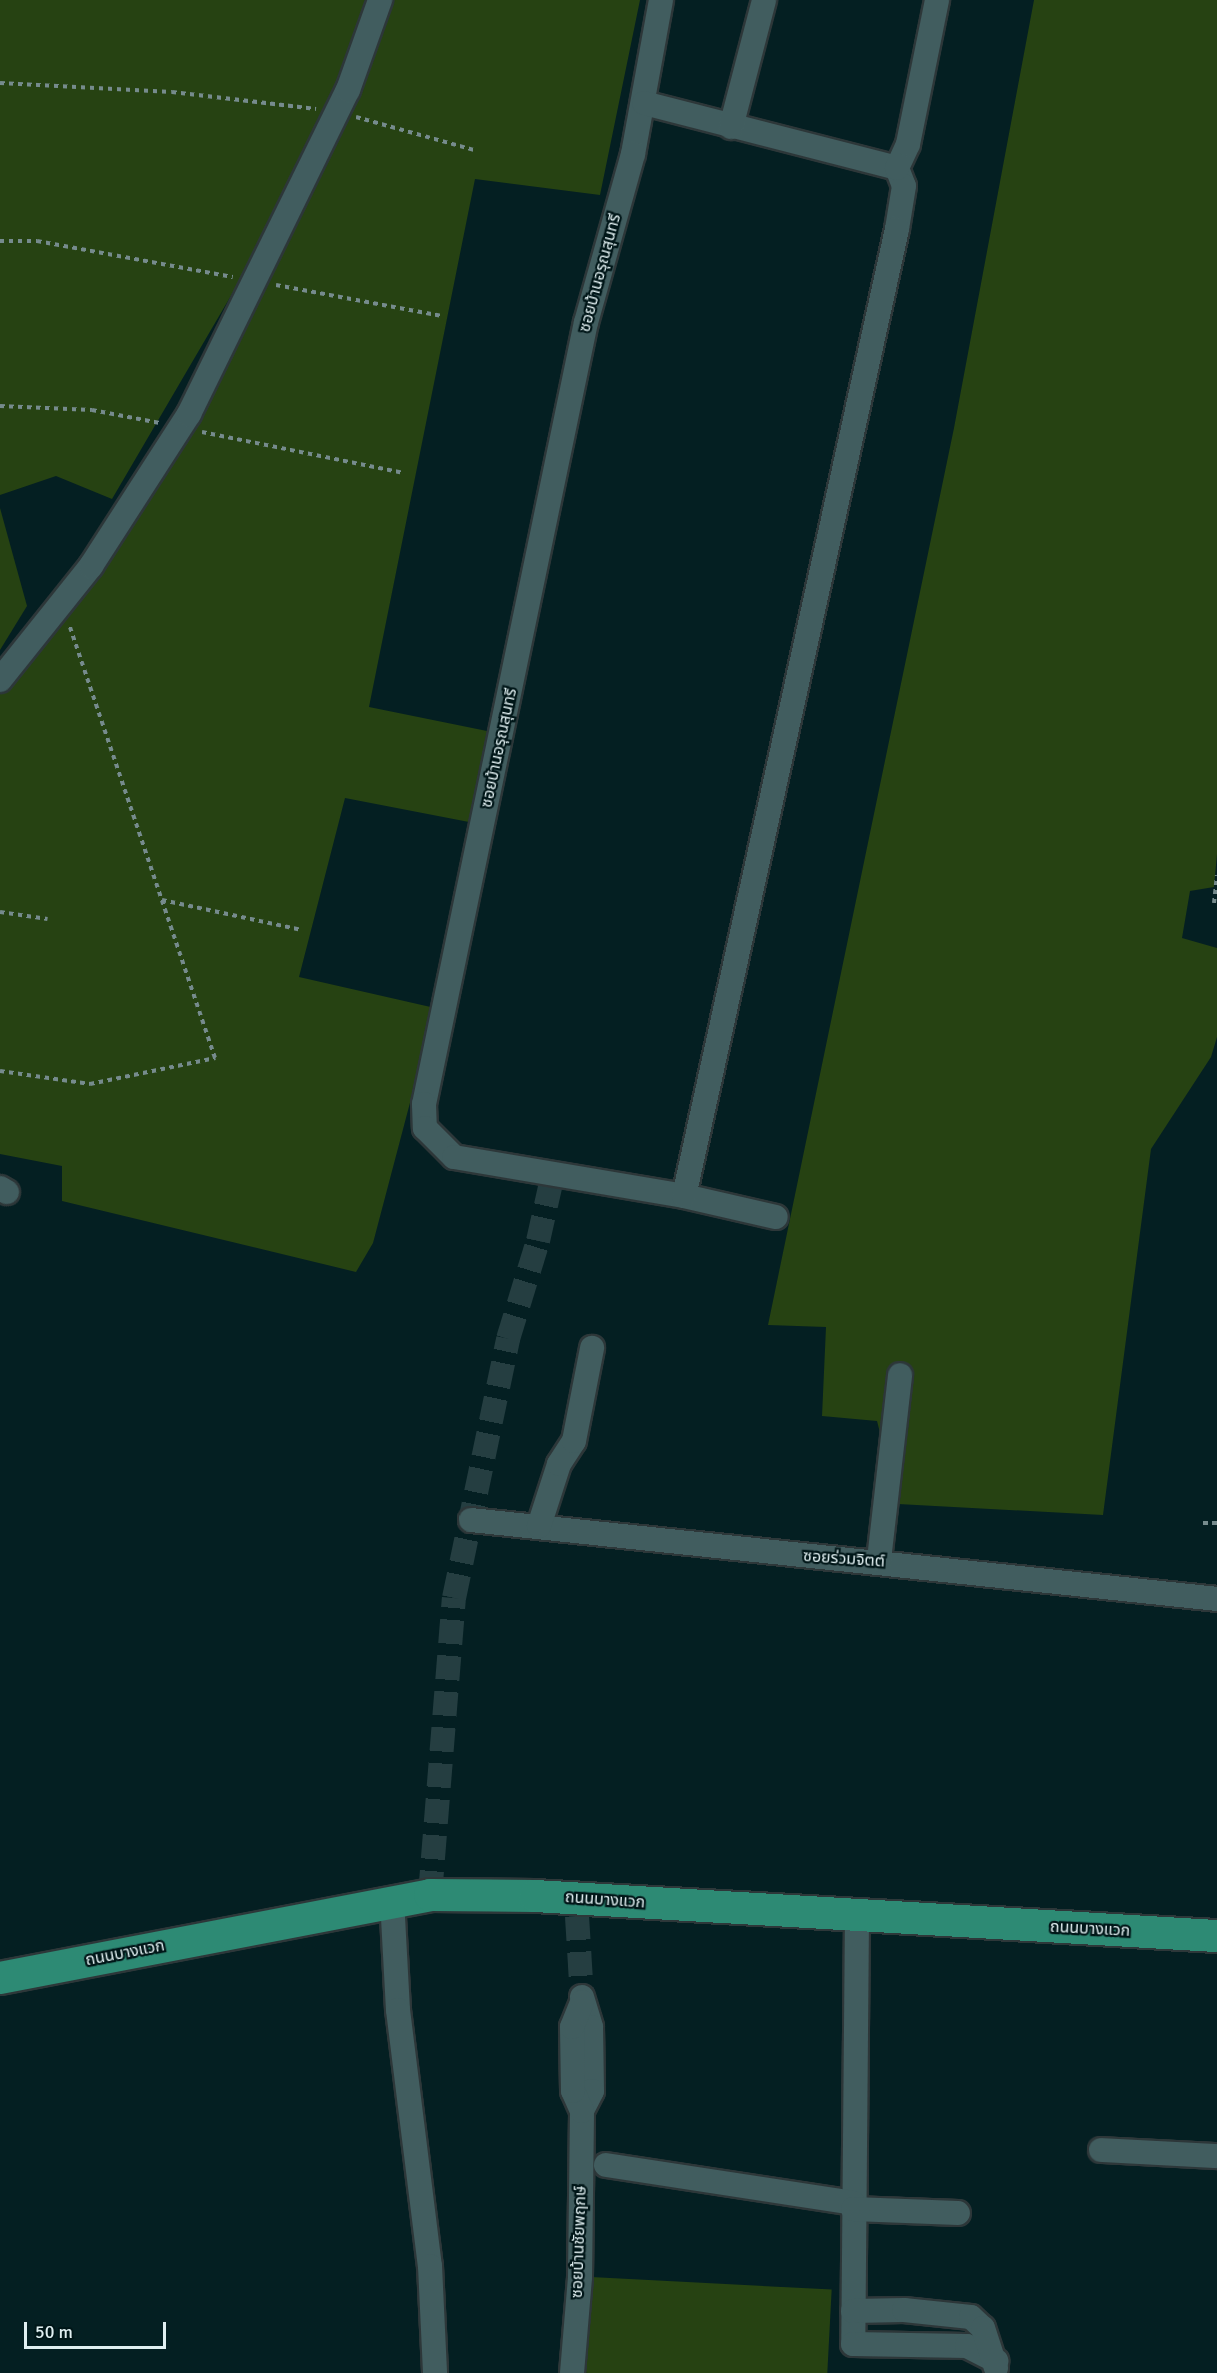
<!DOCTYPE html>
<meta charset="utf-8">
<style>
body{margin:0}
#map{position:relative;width:1217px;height:2373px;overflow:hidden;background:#041f22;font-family:Signika,"Noto Sans Thai",sans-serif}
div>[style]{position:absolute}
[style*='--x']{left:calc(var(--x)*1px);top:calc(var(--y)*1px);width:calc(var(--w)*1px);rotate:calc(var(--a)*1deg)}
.green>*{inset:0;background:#264212;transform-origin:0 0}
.minor-tunnel>*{height:24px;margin-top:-12px;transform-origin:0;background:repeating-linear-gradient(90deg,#253e41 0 24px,transparent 0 36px)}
.path>*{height:4px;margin-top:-2px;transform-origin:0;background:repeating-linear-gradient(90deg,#768b8d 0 4.5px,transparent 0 9px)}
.roads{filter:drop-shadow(2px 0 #2d3739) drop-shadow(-2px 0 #2d3739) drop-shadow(0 2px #2d3739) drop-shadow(0 -2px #2d3739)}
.minor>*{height:24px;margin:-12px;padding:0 12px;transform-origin:12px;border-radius:12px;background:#415d5f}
.major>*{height:32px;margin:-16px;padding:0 16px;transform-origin:16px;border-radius:16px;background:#2d8a74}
span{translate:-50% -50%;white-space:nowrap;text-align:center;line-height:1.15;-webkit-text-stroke:4.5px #001618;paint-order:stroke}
.street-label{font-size:16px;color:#e0eff1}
.scale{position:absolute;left:24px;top:2322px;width:142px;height:27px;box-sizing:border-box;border:3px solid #e0eff1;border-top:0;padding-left:8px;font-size:18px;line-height:21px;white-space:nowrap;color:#e0eff1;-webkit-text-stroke:4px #001618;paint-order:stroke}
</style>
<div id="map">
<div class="green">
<div style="clip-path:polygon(0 0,370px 0,344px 72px,263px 241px,112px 499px,56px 476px,0 495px)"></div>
<div style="clip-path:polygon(391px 0,640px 0,600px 195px,475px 179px,369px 707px,487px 731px,469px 822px,345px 798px,299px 977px,435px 1008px,373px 1243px,356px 1272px,62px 1201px,62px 1166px,0 1154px,0 660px,216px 389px,342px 130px)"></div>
<div style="clip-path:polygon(1034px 0,1217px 0,1217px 854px,1214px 887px,1190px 891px,1182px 938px,1217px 948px,1217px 1037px,1211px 1057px,1151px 1149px,1103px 1515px,898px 1504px,877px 1421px,822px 1416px,826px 1327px,768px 1325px,954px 428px)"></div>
<div style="clip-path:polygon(0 508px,27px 606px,0 650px)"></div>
<div style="left:591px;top:2277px;width:241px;height:96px;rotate:3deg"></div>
</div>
<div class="minor-tunnel">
<div style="--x:430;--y:1895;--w:298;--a:-85.4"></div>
<div style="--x:454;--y:1598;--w:265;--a:-78.2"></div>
<div style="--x:508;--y:1339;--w:102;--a:-73"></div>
<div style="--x:538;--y:1241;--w:69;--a:-77.4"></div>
<div style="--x:577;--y:1916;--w:81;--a:86.5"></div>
</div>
<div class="path">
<div style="--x:0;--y:83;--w:172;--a:3"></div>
<div style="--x:172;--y:92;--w:145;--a:6.7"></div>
<div style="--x:356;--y:117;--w:123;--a:15.6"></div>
<div style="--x:0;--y:241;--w:37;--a:0"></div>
<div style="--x:37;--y:241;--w:199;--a:10.4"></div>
<div style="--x:276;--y:285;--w:169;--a:10.6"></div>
<div style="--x:0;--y:406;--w:92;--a:2.5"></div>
<div style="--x:92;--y:410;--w:69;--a:10.8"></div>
<div style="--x:202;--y:432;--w:206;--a:11.5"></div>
<div style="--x:162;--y:900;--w:143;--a:12.1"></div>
<div style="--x:1214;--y:903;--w:28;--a:-84"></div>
<div style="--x:0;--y:912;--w:48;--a:8.5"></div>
<div style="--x:0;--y:1071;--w:91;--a:8.2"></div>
<div style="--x:90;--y:1084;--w:128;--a:-11.7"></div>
<div style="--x:215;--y:1058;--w:456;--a:-108.6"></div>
<div style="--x:1203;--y:1523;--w:14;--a:0"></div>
</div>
<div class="roads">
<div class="minor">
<div style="--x:661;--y:0;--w:157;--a:100.3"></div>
<div style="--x:633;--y:154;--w:174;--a:105.6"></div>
<div style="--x:586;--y:322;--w:799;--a:101.7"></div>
<div style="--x:424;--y:1104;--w:24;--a:88"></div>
<div style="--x:425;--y:1128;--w:41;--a:45"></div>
<div style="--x:454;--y:1157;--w:233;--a:9.6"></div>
<div style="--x:684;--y:1196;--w:94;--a:12.9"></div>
<div style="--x:644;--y:103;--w:261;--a:14.4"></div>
<div style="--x:897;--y:168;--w:19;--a:69"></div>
<div style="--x:904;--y:186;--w:44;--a:99.2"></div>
<div style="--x:897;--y:229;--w:990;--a:102.42"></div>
<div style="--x:731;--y:127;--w:131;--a:-75.4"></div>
<div style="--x:897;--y:168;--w:26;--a:-65"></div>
<div style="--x:908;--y:144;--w:147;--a:-78.6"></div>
<div style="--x:0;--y:680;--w:146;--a:-51.4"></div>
<div style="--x:91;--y:566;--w:181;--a:-57.2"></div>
<div style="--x:189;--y:414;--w:361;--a:-63.9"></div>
<div style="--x:348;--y:90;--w:96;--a:-70.4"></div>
<div style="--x:0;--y:1188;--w:8;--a:30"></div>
<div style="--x:471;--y:1520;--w:750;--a:6.04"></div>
<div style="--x:539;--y:1526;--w:65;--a:-72.1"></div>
<div style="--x:559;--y:1464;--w:27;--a:-57"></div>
<div style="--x:574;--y:1441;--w:95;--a:-79"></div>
<div style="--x:879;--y:1560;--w:186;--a:-83.5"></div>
<div style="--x:392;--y:1899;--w:111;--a:86.9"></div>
<div style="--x:398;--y:2010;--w:258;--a:82.9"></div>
<div style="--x:430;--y:2266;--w:107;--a:87.3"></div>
<div style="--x:857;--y:1916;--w:428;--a:90.5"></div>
<div style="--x:853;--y:2344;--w:114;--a:1"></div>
<div style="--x:967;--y:2346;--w:33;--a:27"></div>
<div style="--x:582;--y:1997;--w:31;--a:73"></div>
<div style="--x:591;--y:2027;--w:64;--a:89.1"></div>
<div style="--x:592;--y:2091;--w:22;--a:117"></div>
<div style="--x:1101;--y:2150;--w:116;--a:3"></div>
<div style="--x:606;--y:2165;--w:250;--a:8.7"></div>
<div style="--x:853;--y:2209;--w:105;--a:2.2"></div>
<div style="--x:853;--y:2311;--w:51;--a:-1.1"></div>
<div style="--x:904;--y:2310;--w:67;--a:6"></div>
<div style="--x:971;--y:2317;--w:16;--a:43"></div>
<div style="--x:983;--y:2328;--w:42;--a:72"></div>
<div style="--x:572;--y:2373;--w:96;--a:-85.2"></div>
<div style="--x:580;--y:2277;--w:166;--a:-89.3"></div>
<div style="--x:582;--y:2111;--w:22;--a:-114"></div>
<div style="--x:573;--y:2091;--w:64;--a:-90.9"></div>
<div style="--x:572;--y:2027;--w:27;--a:-68"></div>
</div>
<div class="major">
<div style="--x:0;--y:1978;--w:438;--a:-10.9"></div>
<div style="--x:430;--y:1895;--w:105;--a:0.5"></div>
<div style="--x:535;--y:1896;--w:683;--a:3.36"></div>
</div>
</div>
<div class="street-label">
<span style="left:600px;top:273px;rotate:-75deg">ซอยบ้านอรุณสุนทรี</span>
<span style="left:499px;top:748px;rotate:-78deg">ซอยบ้านอรุณสุนทรี</span>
<span style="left:844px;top:1559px;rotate:4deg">ซอยร่วมจิตต์</span>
<span style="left:605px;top:1900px;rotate:4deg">ถนนบางแวก</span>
<span style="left:1090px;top:1929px;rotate:3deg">ถนนบางแวก</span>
<span style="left:125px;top:1953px;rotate:-11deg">ถนนบางแวก</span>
<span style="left:579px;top:2242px;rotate:-88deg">ซอยบ้านชัยพฤกษ์</span>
</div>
<div class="scale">50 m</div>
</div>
